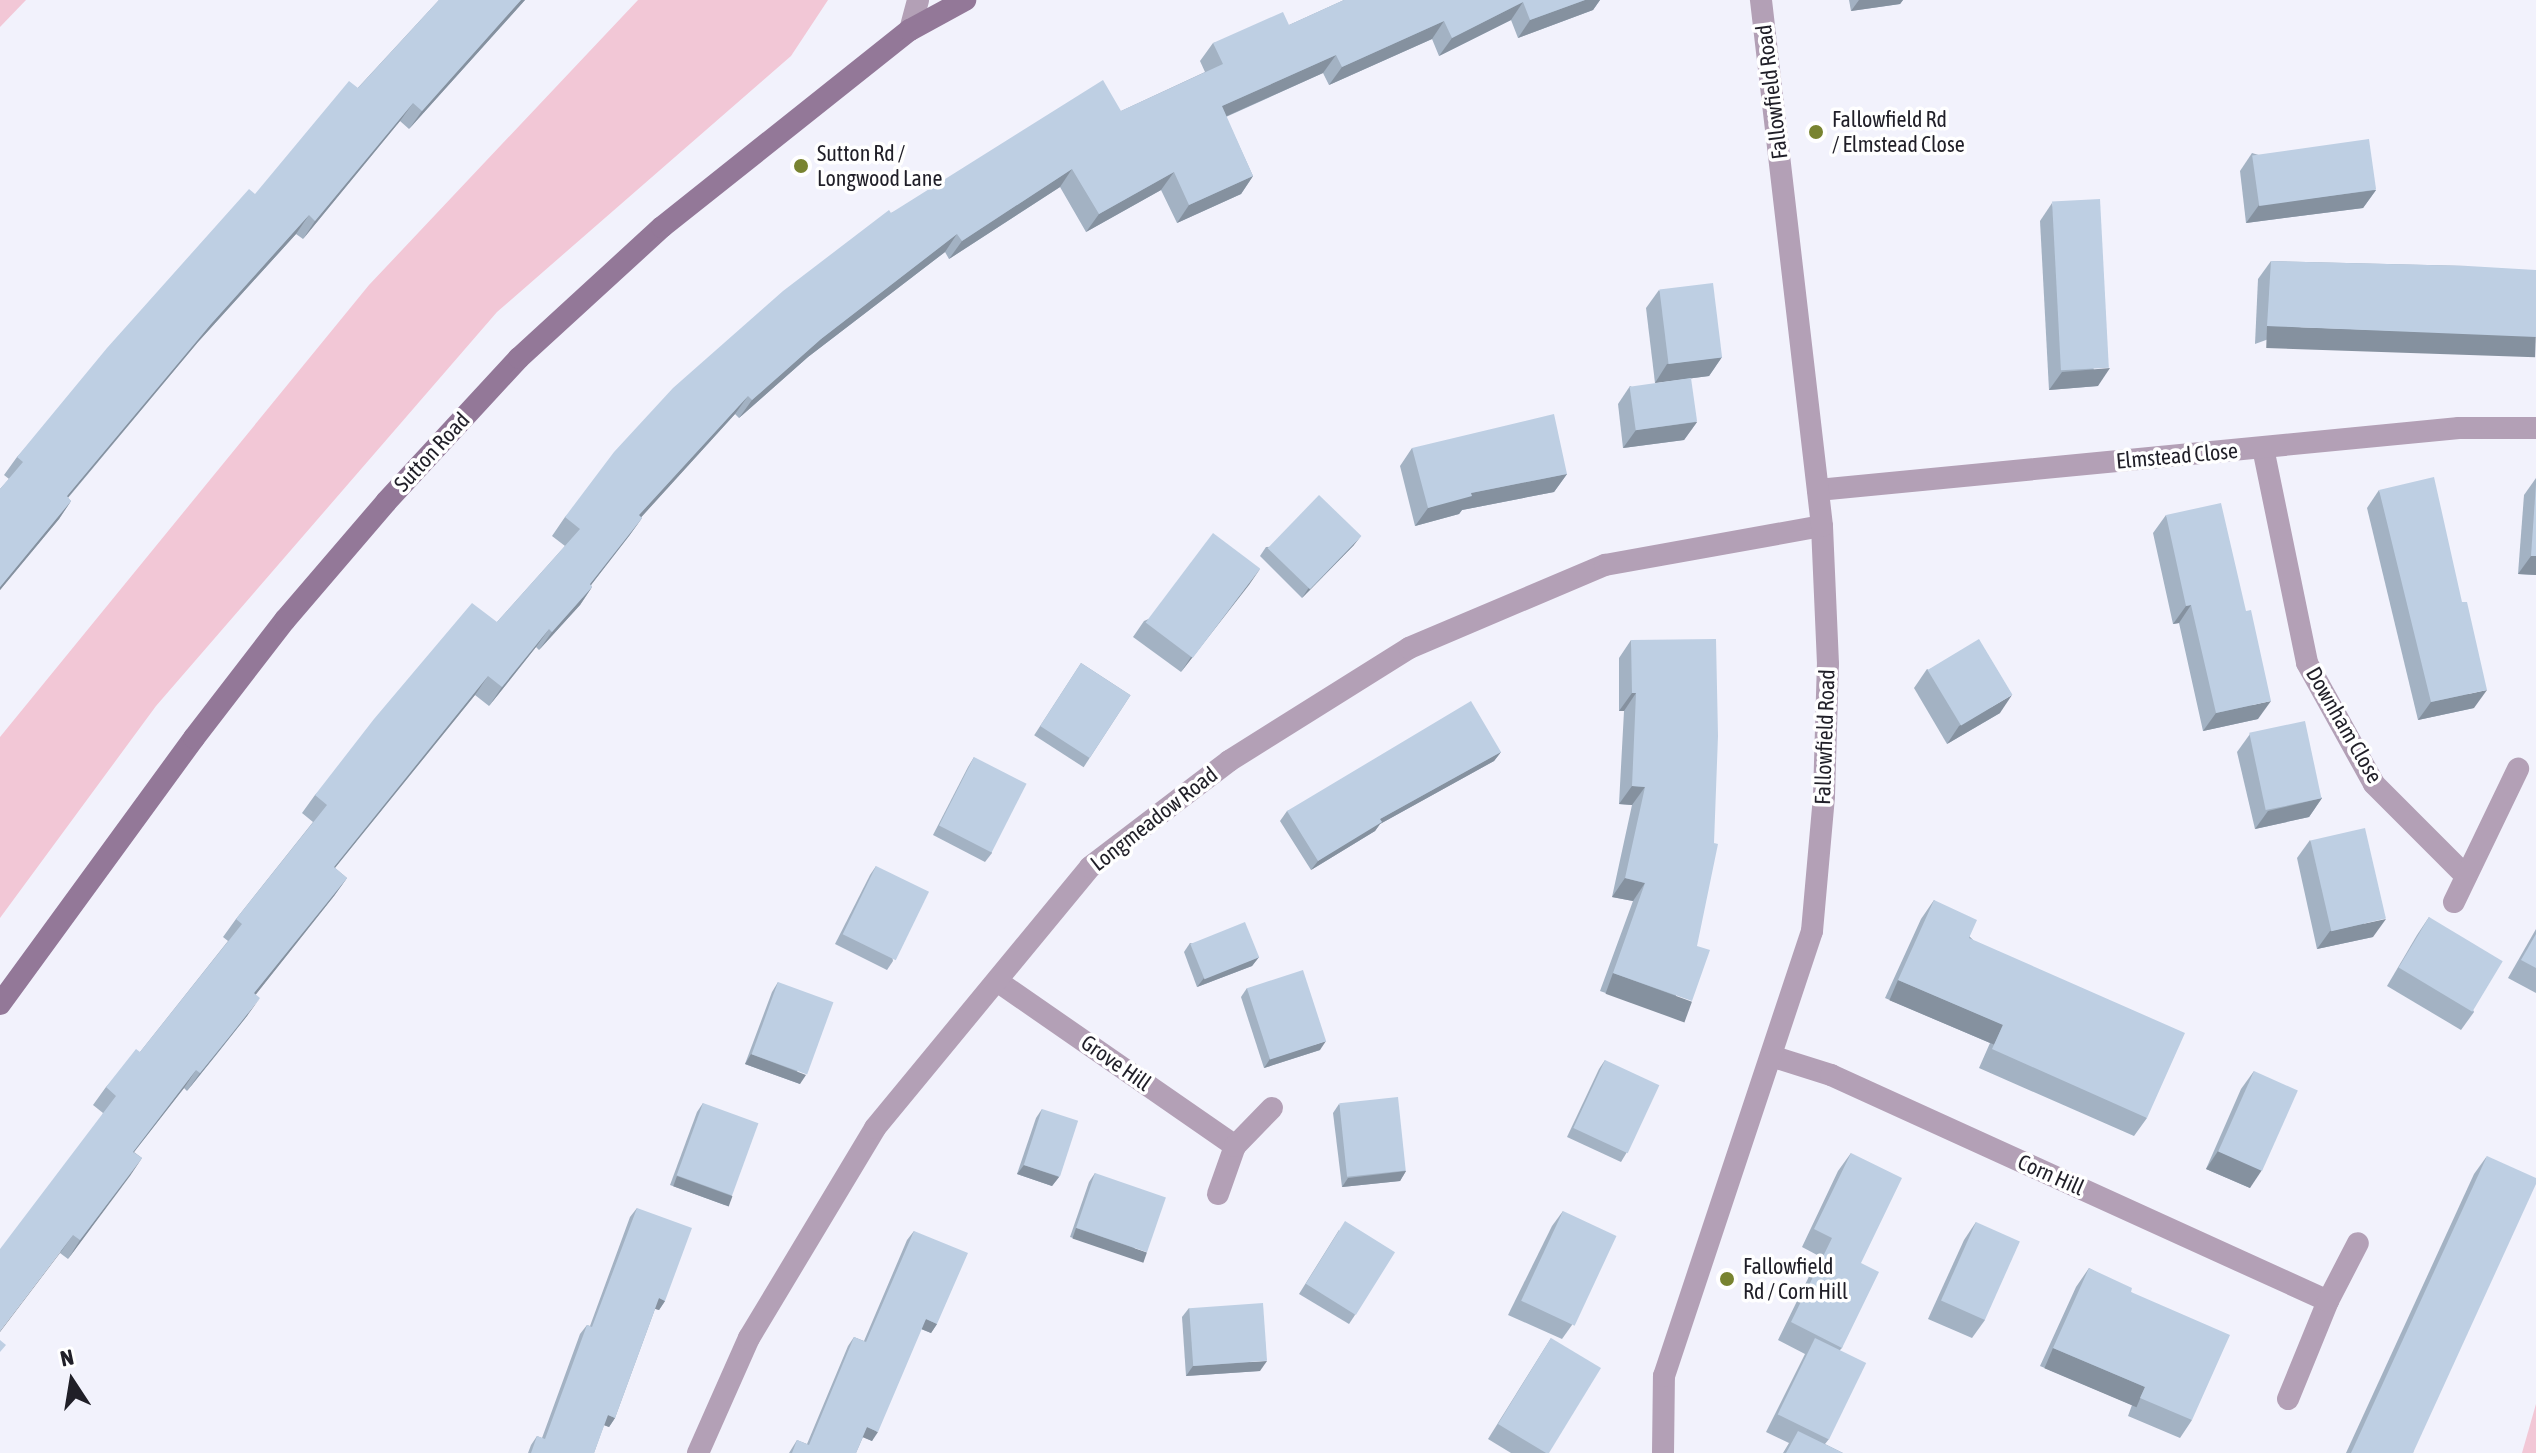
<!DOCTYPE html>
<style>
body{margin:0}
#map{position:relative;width:2536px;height:1453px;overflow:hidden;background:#f2f2fc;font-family:"Asap Condensed",sans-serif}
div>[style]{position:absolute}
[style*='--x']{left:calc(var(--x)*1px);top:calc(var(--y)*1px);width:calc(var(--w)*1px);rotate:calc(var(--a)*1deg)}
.green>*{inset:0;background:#f2c7d6}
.minor>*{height:22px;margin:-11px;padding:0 11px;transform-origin:11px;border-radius:11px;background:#b3a0b6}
.secondary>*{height:22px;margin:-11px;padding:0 11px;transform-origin:11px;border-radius:11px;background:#937898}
.wall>*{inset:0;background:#a3b2c3;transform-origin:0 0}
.shaded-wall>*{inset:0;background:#85919f;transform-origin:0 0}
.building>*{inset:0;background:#becfe3;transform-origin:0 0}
.dots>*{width:22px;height:22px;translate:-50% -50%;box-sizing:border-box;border:4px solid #fff;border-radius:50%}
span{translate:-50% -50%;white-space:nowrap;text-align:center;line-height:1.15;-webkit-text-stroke:7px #fff;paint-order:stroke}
.street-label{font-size:22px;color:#201f28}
.poi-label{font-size:22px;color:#201f28}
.left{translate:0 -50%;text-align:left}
.north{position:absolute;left:32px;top:1341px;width:80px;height:80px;-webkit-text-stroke:6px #fff;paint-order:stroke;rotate:348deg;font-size:22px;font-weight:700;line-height:32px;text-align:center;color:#201f28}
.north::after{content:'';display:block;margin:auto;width:28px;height:36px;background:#201f28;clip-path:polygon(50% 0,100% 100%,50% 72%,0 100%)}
</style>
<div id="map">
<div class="green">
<div style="clip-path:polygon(0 0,26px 0,0 27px)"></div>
<div style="clip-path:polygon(638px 0,828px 0,791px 56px,497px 312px,156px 706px,0 918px,0 737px,369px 285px)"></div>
<div style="clip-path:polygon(2536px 1404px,2536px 1453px,2522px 1453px)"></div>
</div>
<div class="minor">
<div style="--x:910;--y:30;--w:31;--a:-75"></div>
<div style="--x:2263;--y:448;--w:219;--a:78.4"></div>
<div style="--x:2307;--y:663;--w:138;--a:61"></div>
<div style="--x:2374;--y:784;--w:130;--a:45"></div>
<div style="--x:1818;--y:490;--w:644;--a:-5.52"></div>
<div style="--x:2459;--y:428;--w:77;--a:0"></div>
<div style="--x:2454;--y:902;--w:148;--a:-64.3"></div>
<div style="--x:997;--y:981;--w:290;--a:34.7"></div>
<div style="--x:1771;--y:1056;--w:63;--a:17.6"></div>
<div style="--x:1831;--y:1075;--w:546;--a:24.45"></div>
<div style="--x:1218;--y:1194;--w:51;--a:-70.5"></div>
<div style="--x:1235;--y:1146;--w:53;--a:-45.8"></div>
<div style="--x:2288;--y:1399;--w:106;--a:-67.8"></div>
<div style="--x:2328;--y:1301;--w:65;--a:-62.7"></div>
<div style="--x:698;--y:1453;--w:126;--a:-66.1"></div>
<div style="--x:749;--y:1338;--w:245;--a:-59"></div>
<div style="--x:875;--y:1128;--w:338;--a:-50.5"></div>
<div style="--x:1090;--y:867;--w:175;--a:-37.3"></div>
<div style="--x:1229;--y:761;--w:213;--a:-32.1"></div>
<div style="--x:1409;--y:648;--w:213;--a:-23"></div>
<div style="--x:1605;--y:565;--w:220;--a:-10.2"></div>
<div style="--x:1663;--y:1453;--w:77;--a:-89.3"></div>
<div style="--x:1664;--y:1376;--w:469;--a:-71.6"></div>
<div style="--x:1812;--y:931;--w:136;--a:-84.9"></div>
<div style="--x:1824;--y:796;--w:132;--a:-88.3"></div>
<div style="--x:1828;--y:664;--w:138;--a:-92.5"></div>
<div style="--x:1822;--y:526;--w:530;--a:-96.62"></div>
</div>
<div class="secondary">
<div style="--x:0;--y:1004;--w:329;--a:-53.9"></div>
<div style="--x:194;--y:738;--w:149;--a:-52.4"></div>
<div style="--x:285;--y:620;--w:155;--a:-49.4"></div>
<div style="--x:386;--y:502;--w:196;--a:-47.3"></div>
<div style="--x:519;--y:358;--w:194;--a:-42.5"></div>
<div style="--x:662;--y:227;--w:317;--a:-38.5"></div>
<div style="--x:910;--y:30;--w:63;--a:-28.6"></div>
</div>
<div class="wall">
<div style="clip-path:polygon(439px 0,525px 0,409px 129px,400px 121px,303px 239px,296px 234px,198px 342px,68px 498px,71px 501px,59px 519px,0 590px,0 489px,9px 479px,4px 475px,17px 457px)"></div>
<div style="clip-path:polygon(1344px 0,1600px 0,1593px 10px,1518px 38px,1511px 20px,1439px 56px,1432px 39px,1329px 85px,1323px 73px,1226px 117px,1253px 176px,1241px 194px,1177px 223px,1161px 190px,1086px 232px,1060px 187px,949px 259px,945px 252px,808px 357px,739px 418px,735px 414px,641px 517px,642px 518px,629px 536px,591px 585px,592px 587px,580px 605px,539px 650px,536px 647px,489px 706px,475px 695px,335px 868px,347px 878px,334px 896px,256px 994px,247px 1016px,217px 1054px,187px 1091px,184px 1088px,134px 1152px,142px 1158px,68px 1259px,60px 1253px,103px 1113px,93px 1105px,106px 1087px,140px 1052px,228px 941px,223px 937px,236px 919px,313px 822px,302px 813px,315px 795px,497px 622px,565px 546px,552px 536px,565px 517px,891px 213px,1121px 111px,1205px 72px,1200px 61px,1213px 43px,1289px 25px)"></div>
<div style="clip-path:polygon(1849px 0,1903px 0,1900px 4px,1851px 11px)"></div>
<div style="clip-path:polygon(2252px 153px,2376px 190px,2363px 208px,2246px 223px,2240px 171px)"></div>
<div style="clip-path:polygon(2052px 203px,2098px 386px,2049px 390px,2040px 221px)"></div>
<div style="clip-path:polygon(2271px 261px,2468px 266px,2255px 344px,2258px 279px)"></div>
<div style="clip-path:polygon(1659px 290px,1722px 357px,1709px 376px,1655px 383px,1646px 308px)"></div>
<div style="clip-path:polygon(1630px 386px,1697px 422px,1684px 440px,1623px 448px,1618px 404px)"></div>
<div style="clip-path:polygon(1412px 448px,1567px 474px,1554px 492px,1462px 510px,1459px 514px,1415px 526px,1400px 466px)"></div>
<div style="clip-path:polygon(2536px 478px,2536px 575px,2518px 574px,2524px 495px)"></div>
<div style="clip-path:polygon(2379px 490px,2474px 708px,2418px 720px,2367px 508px)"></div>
<div style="clip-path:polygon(2166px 515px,2258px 719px,2203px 731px,2179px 623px,2173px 624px,2153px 533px)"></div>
<div style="clip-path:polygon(1354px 545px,1302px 598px,1260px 556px,1266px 547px)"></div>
<div style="clip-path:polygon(1260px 569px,1181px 672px,1133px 637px,1144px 621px)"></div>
<div style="clip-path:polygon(1631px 640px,1679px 1019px,1600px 991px,1633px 901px,1612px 897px,1632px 805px,1619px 804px,1624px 711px,1619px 711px,1619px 658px)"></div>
<div style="left:1081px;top:663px;width:59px;height:86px;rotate:33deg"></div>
<div style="clip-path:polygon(1927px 669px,2000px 713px,1947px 744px,1914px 688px)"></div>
<div style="clip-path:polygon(2250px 734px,2322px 798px,2309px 817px,2255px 829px,2237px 752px)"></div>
<div style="clip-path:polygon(1501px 752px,1494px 761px,1380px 824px,1375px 831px,1311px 870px,1280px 821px,1287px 811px)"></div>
<div style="clip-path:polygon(974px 757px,992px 853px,985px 862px,933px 835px,968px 767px)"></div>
<div style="clip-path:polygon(2310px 840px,2373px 937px,2317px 949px,2297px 858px)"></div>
<div style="clip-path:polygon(876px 866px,893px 961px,887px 970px,835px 944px,870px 875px)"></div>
<div style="clip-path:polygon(1934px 900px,2147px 1118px,2134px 1136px,1979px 1068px,1990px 1043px,1885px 998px,1921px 919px)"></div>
<div style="clip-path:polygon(2429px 917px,2474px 1012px,2461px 1030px,2387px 986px,2417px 935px)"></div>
<div style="clip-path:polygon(2536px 929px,2536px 993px,2508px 978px)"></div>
<div style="clip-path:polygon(1190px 943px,1259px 957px,1252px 966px,1197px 987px,1184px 952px)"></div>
<div style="clip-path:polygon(778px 982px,800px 1084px,745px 1064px,772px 992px)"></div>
<div style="clip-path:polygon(1247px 988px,1320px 1050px,1264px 1068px,1241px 997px)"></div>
<div style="clip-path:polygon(1605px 1060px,1627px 1152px,1621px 1162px,1567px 1137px,1599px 1069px)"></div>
<div style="clip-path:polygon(2254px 1071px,2250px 1188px,2206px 1169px,2241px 1089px)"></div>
<div style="clip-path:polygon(703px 1103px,732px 1196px,725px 1205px,670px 1185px,697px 1112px)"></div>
<div style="clip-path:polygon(1339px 1104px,1406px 1171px,1400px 1181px,1342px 1187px,1333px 1113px)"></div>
<div style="clip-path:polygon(1042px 1109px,1059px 1177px,1052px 1186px,1017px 1174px,1036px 1118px)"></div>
<div style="clip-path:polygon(1851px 1153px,1861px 1263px,1842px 1348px,1840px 1350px,1829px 1439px,1825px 1444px,1843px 1453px,1783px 1453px,1789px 1443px,1766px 1432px,1805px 1354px,1778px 1340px,1819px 1256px,1802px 1247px,1838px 1171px)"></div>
<div style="clip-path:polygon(2487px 1156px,2413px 1453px,2346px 1453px,2474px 1174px)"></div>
<div style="clip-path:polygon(1095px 1173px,1141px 1261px,1070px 1237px,1089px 1182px)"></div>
<div style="clip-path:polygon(637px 1208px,665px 1301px,659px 1310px,655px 1309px,615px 1418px,609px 1427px,604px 1425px,594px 1453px,528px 1453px,531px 1445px,537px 1436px,542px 1438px,580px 1334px,587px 1325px,590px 1326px,630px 1217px)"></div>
<div style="clip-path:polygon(1563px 1211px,1572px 1325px,1562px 1339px,1508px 1315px,1552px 1226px)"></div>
<div style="clip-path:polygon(1976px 1222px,1985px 1320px,1972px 1338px,1928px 1319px,1964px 1240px)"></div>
<div style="clip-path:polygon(1339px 1230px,1355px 1315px,1349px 1324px,1299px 1294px)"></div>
<div style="clip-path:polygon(914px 1231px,937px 1324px,931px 1333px,921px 1329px,872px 1441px,863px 1437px,856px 1453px,789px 1453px,797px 1440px,807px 1444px,848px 1346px,854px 1337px,864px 1341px,907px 1240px)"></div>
<div style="clip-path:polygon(2089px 1268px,2131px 1292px,2192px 1420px,2180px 1438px,2128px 1416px,2132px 1405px,2040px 1366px,2076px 1287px)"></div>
<div style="clip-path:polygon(1189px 1308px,1260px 1371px,1186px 1376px,1182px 1317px)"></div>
<div style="clip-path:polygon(1551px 1338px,1549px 1453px,1511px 1453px,1488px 1439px)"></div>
</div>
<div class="shaded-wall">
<div style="clip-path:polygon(521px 0,525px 0,409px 129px,422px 111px)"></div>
<div style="clip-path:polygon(1585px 0,1600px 0,1593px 10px,1518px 38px,1530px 20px)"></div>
<div style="clip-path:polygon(1859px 0,1903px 0,1900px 4px,1851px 11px)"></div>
<div style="clip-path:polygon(1523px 2px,1511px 20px,1439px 56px,1452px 38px)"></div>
<div style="clip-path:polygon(1444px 21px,1432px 39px,1329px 85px,1342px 67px)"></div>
<div style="clip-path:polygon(1336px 55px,1323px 73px,1209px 124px,1222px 106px)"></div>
<div style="clip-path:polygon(413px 103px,400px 121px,303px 239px,315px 221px)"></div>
<div style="clip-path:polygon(1072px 169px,1060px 187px,949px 259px,962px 241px)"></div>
<div style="clip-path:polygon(1174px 172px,1161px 190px,1086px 232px,1099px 214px)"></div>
<div style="clip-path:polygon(1253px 176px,1241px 194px,1177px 223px,1189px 205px)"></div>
<div style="clip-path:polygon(2376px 190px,2363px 208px,2246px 223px,2259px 205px)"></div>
<div style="clip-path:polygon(309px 215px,296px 234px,198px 342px,54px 514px,67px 496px,211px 324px)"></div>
<div style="clip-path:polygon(957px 234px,945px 252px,808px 357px,739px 418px,752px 400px,821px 339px)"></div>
<div style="left:2267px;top:326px;width:269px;height:22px;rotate:2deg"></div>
<div style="clip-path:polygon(1722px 357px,1709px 376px,1655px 383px,1667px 364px)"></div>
<div style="clip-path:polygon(2110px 368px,2098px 386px,2049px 390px,2062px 372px)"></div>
<div style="clip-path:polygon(748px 396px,735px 414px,626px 534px,639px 515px)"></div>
<div style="clip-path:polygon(1697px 422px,1684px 440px,1623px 448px,1636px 430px)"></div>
<div style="clip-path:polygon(1567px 474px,1554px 492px,1462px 510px,1459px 514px,1415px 526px,1428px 508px,1471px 493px)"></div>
<div style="clip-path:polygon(71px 501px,59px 519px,0 590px,0 587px)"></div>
<div style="clip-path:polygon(642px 518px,629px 536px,577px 603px,590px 584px)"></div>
<div style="clip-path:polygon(1361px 536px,1354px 545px,1302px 598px,1308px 589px)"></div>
<div style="clip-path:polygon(2531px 556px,2536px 556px,2536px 575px,2518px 574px)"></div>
<div style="clip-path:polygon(1260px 569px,1249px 585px,1181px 672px,1191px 657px)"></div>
<div style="clip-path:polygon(592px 587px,580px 605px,539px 650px,552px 632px)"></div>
<div style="clip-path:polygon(2191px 605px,2179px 623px,2173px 624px,2186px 606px)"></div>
<div style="clip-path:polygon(549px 629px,536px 647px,489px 706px,502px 687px)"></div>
<div style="clip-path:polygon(488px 676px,475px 695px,321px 885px,334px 867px)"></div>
<div style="clip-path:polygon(2487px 690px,2474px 708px,2418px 720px,2431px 702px)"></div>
<div style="clip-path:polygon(1632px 693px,1636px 693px,1624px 711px,1619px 711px)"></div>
<div style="clip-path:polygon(2012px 695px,2000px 713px,1947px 744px,1959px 726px)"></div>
<div style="clip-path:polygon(2271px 701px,2258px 719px,2203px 731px,2216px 713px)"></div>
<div style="clip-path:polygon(1501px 752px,1494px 761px,1380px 824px,1375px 831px,1311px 870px,1318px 861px,1380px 819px)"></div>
<div style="clip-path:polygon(1632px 786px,1645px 787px,1632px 805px,1619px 804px)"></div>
<div style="clip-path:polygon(2322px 798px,2309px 817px,2255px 829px,2268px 811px)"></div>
<div style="clip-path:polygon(347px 878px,334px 896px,242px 1012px,254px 993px)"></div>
<div style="clip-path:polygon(1625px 878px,1645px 883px,1633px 901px,1612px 897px)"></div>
<div style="clip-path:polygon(2386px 919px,2373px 937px,2317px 949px,2330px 931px)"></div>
<div style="clip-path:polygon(1259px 957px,1252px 966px,1197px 987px,1204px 978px)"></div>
<div style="left:1613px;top:973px;width:84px;height:22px;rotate:20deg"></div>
<div style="left:1898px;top:980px;width:114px;height:22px;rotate:23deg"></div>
<div style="clip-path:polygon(260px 998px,247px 1016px,187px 1091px,200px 1073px)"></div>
<div style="clip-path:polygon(1326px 1041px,1320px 1050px,1264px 1068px,1270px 1059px)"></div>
<div style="clip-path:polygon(751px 1054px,806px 1075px,800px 1084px,745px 1064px)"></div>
<div style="clip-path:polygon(196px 1070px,184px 1088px,120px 1170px,133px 1152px)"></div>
<div style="clip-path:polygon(2218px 1151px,2262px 1170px,2250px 1188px,2206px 1169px)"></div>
<div style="clip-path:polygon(142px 1158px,130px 1176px,68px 1259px,80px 1240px)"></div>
<div style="clip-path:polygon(1024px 1165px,1059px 1177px,1052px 1186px,1017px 1174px)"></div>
<div style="clip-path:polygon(1406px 1171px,1400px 1181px,1342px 1187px,1348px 1178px)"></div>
<div style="left:677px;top:1176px;width:59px;height:11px;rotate:20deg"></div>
<div style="left:1076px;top:1228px;width:75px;height:11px;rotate:19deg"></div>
<div style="clip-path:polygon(73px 1235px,60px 1253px,0 1332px,0 1331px)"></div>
<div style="clip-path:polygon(659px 1298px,665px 1301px,659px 1310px,653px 1308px)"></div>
<div style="clip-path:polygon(926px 1319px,937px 1324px,931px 1333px,919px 1328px)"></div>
<div style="left:2053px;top:1348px;width:100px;height:22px;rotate:23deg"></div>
<div style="clip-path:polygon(1267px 1361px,1260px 1371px,1186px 1376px,1193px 1366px)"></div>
<div style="clip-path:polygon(608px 1415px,615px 1418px,609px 1427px,601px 1424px)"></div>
<div style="clip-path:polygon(867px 1427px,878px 1432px,872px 1441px,860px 1436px)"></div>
</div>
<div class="building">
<div style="clip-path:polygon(439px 0,521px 0,422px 111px,413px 103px,315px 221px,309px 215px,211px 324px,67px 496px,71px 501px,0 587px,0 489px,23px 462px,17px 457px,107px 348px,249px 189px,255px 194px,349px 81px,358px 88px)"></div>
<div style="clip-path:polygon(1344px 0,1585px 0,1530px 20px,1523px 2px,1452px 38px,1444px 21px,1342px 67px,1336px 55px,1222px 106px,1253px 176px,1189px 205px,1174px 172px,1099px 214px,1072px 169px,962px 241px,957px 234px,821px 339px,752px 400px,748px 396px,639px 515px,642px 518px,590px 584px,592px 587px,552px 632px,549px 629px,502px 687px,488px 676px,334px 867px,347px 878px,254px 993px,260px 998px,230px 1036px,200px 1073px,196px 1070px,133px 1152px,142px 1158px,80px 1240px,73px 1235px,0 1331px,0 1249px,116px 1096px,106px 1087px,136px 1049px,140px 1052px,242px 924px,236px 919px,327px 805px,315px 795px,374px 719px,472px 603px,497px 622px,580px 529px,565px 517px,614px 452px,673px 388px,783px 291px,889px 210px,891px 213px,1103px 80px,1121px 111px,1223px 64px,1213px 43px,1283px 12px,1289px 25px)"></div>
<div style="left:2369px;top:139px;width:51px;height:118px;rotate:82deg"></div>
<div style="left:2100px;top:199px;width:169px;height:48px;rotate:87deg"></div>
<div style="clip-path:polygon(2271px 261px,2468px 266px,2536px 270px,2536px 337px,2267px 326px)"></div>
<div style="left:1713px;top:283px;width:75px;height:54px;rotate:83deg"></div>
<div style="left:1691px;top:378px;width:44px;height:62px;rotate:82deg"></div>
<div style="clip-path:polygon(1554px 414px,1567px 474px,1471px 493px,1472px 496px,1428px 508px,1412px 448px)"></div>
<div style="clip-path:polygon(2434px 477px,2462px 602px,2467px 602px,2487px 690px,2431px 702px,2379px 490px)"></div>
<div style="clip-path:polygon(2536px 484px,2536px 556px,2531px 556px)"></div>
<div style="left:1319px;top:495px;width:59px;height:74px;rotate:44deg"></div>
<div style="clip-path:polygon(2221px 503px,2246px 611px,2251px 610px,2271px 701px,2216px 713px,2191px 605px,2186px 606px,2166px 515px)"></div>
<div style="left:1213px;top:533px;width:59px;height:112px;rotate:37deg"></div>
<div style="clip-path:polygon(1716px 639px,1718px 736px,1714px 843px,1718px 844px,1697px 946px,1710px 950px,1692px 1001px,1613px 973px,1645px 883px,1625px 878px,1645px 787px,1632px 786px,1636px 693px,1632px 693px,1631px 640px)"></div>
<div style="left:1979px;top:639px;width:65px;height:60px;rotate:59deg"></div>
<div style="left:1081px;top:663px;width:59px;height:75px;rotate:33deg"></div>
<div style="clip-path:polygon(1471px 701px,1501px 752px,1380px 819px,1382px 822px,1318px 861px,1287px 811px)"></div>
<div style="left:2305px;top:721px;width:79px;height:57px;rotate:78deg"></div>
<div style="left:974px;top:757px;width:59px;height:77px;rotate:27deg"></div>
<div style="left:2365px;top:828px;width:93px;height:56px;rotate:77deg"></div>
<div style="left:876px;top:866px;width:59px;height:76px;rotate:26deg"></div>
<div style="clip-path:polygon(1934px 900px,1977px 920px,1969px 938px,2185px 1033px,2147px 1118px,1992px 1049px,2003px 1025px,1898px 980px)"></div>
<div style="left:2429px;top:917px;width:86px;height:59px;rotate:31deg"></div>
<div style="left:1245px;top:922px;width:38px;height:59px;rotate:68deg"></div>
<div style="clip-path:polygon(2536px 934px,2536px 968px,2521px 960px)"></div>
<div style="left:1303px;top:970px;width:75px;height:59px;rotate:72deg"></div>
<div style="left:778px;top:982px;width:59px;height:77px;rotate:20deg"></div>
<div style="left:1605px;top:1060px;width:60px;height:75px;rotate:25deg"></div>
<div style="left:2254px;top:1071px;width:48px;height:88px;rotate:24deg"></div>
<div style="left:1398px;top:1097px;width:74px;height:59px;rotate:84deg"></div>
<div style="left:703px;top:1103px;width:59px;height:77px;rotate:20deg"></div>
<div style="left:1042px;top:1109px;width:38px;height:59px;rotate:18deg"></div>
<div style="clip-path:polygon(1851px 1153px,1902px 1178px,1861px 1263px,1879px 1272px,1842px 1348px,1791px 1322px,1832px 1238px,1814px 1229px)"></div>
<div style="clip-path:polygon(2487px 1156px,2536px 1178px,2536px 1184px,2413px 1453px,2351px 1453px)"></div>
<div style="left:1095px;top:1173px;width:75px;height:58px;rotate:19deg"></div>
<div style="clip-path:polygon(637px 1208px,692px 1228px,665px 1301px,659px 1298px,615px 1418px,608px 1415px,594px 1453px,531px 1453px,537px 1436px,545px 1439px,587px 1325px,592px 1327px)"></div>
<div style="left:1563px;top:1211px;width:59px;height:99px;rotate:25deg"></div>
<div style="left:1345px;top:1221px;width:59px;height:74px;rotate:32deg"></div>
<div style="left:1976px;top:1222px;width:48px;height:86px;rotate:24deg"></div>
<div style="clip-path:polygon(914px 1231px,968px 1253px,937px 1324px,926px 1319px,878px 1432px,867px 1427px,856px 1453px,792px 1453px,797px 1440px,809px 1445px,854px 1337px,866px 1342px)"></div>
<div style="clip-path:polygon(2089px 1268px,2132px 1288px,2131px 1292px,2230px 1335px,2192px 1420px,2140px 1398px,2145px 1387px,2053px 1348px)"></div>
<div style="left:1263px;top:1303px;width:58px;height:74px;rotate:86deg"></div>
<div style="clip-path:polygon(1551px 1338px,1601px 1368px,1549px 1453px,1546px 1453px,1498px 1424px)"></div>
<div style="left:1815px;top:1338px;width:57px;height:85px;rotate:26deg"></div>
<div style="clip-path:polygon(0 1340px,6px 1345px,0 1352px)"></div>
<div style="clip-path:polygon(1798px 1431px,1843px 1453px,1786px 1453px)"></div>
</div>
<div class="dots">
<div style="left:1816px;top:132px;background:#788330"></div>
<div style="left:801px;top:166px;background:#788330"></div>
<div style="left:1727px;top:1279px;background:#788330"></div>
</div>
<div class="street-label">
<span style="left:1772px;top:92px;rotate:-97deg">Fallowfield Road</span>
<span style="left:432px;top:452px;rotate:-47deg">Sutton Road</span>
<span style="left:2177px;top:456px;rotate:-5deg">Elmstead Close</span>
<span style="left:2344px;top:725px;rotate:60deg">Downham Close</span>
<span style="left:1825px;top:737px;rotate:-88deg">Fallowfield Road</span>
<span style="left:1154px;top:819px;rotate:-38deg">Longmeadow Road</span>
<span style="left:1116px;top:1063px;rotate:35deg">Grove Hill</span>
<span style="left:2051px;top:1175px;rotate:24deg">Corn Hill</span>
</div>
<div class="poi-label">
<span class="left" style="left:1832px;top:132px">Fallowfield Rd<br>/ Elmstead Close</span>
<span class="left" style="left:817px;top:166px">Sutton Rd /<br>Longwood Lane</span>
<span class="left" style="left:1743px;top:1279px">Fallowfield<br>Rd / Corn Hill</span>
</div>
<div class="north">N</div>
</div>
